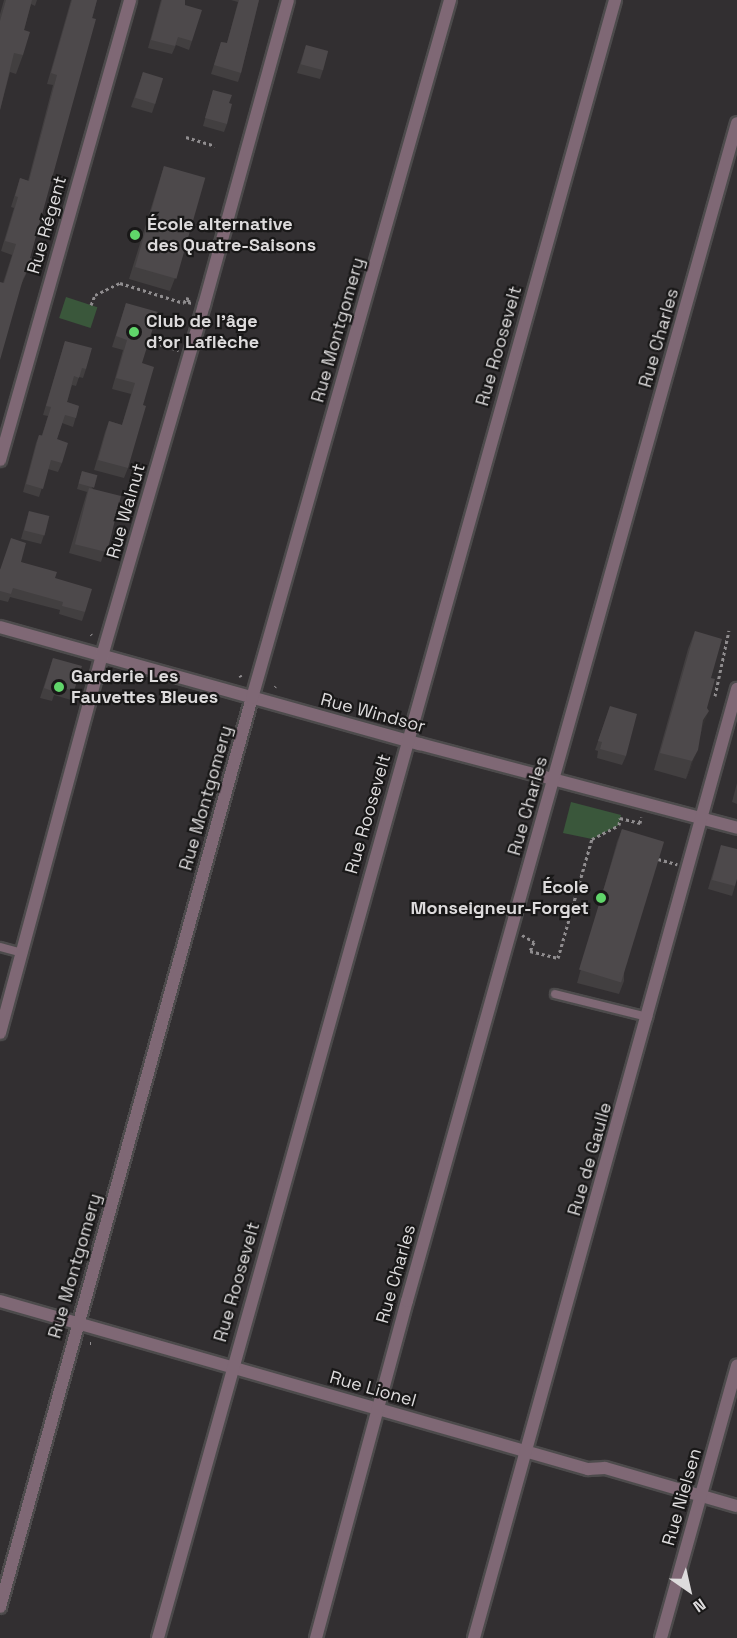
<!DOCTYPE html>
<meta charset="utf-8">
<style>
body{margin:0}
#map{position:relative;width:737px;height:1638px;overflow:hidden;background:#322f31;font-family:"Space Grotesk",sans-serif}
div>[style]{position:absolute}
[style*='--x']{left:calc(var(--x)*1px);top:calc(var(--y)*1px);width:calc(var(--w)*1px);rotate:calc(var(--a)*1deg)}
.green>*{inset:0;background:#3a573b;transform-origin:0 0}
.path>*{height:3px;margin-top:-1.5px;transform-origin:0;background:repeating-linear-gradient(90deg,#908d8f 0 3px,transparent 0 6px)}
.roads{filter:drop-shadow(2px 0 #4d4b4c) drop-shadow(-2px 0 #4d4b4c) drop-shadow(0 2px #4d4b4c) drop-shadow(0 -2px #4d4b4c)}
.service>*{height:8px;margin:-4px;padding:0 4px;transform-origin:4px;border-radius:4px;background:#7f6875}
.minor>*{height:12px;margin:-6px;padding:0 6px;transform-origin:6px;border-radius:6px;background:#7f6875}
.wall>*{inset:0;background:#423f40}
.shaded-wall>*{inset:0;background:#363334}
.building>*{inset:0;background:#4d494b;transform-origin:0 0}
.dots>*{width:16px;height:16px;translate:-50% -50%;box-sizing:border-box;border:3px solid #191818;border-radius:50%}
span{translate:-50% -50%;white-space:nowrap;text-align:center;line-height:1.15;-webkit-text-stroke:4.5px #191818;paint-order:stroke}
.street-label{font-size:18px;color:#dddbdc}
.poi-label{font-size:18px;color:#dddbdc;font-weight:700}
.left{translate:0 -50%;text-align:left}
.right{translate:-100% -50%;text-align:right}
.north{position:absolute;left:659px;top:1560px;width:60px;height:60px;-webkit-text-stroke:4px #191818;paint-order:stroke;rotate:146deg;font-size:16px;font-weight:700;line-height:24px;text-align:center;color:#dddbdc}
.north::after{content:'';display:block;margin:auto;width:21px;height:27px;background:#dddbdc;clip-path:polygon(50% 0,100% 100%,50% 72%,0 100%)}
</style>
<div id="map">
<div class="green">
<div style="left:66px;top:297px;width:33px;height:22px;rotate:18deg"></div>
<div style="clip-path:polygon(571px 802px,621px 815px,619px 825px,592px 839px,563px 833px)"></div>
</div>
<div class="path">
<div style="--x:186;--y:137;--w:30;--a:17"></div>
<div style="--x:91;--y:305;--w:11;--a:-68"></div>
<div style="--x:95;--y:295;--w:28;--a:-26"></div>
<div style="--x:120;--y:283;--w:67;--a:17.4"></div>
<div style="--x:184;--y:303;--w:5;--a:-68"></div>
<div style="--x:186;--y:298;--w:3;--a:18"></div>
<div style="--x:189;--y:299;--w:3;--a:108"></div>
<div style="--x:188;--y:302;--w:4;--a:14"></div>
<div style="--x:149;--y:341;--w:31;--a:17"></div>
<div style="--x:91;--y:634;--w:1;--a:45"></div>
<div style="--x:240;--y:675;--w:2;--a:63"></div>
<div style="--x:275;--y:687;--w:1;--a:-45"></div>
<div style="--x:715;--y:696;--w:67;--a:-78"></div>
<div style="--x:397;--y:720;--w:1;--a:45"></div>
<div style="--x:658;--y:859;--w:20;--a:15"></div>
<div style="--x:522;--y:935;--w:14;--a:30"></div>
<div style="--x:534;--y:942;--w:10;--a:114"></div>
<div style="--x:530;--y:951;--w:29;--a:14"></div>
<div style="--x:558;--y:958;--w:124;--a:-74.1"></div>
<div style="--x:592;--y:839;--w:30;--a:-27"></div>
<div style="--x:619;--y:825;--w:7;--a:-82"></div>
<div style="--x:620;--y:818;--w:21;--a:14"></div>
<div style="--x:640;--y:823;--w:6;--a:-81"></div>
<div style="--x:90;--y:1343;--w:1;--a:0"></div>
</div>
<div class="roads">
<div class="service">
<div style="--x:0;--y:947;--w:24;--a:15"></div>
<div style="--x:555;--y:994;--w:96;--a:13.9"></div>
</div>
<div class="minor">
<div style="--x:0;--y:460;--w:478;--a:-74.2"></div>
<div style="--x:0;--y:627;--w:436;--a:15.6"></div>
<div style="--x:420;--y:744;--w:328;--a:14.8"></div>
<div style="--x:0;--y:1033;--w:391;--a:-74.9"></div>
<div style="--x:102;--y:656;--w:366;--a:-73.8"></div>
<div style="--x:204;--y:305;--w:316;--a:-74.6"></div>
<div style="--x:0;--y:1301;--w:612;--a:15.95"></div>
<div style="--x:588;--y:1469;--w:17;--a:-3"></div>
<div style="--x:605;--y:1468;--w:137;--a:16.1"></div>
<div style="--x:0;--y:1607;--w:943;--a:-74.51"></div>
<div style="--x:252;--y:698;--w:726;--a:-74.16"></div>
<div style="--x:158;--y:1638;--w:1701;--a:-74.41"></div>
<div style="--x:316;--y:1638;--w:349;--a:-74.9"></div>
<div style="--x:407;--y:1301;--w:1223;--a:-74.35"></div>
<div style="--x:474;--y:1638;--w:985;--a:-74.51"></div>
<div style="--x:661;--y:1638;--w:283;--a:-74.4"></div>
</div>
</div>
<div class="wall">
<div style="clip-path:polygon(4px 0,37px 0,35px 6px,31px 4px,24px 30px,23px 55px,16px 74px,10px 72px,0 110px,0 14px)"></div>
<div style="clip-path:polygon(71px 0,97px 0,30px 258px,33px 259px,21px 285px,3px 283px,12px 255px,1px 251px,14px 208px,11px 207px,20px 178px,28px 181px,53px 85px,47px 84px)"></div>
<div style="clip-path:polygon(161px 0,185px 0,185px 5px,192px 41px,189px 50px,176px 45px,172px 54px,148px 48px)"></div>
<div style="clip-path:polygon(231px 0,259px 0,241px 73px,238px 82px,211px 74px,221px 42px,227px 43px,238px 2px)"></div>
<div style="clip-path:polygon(306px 45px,323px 70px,320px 79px,297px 73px)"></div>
<div style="clip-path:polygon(143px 72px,155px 104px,152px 113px,131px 107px)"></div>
<div style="clip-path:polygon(213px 90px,227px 124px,224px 132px,203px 126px)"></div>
<div style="clip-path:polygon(164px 166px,175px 278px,170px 291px,129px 279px)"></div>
<div style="clip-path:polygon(126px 303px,142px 363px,143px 405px,128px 468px,124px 478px,94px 470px,105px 432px,109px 421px,122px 425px,131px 394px,112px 389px,123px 350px,112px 347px)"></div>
<div style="clip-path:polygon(65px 341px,86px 369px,83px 378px,79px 377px,76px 386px,72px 385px,67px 402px,79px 406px,73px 427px,62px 423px,57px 439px,62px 463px,58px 472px,48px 469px,39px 497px,23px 492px,36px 443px,39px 435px,42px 435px,48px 416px,43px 415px)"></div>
<div style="clip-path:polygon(82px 471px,93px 489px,104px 553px,101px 562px,69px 553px,87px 492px,77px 489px)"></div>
<div style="clip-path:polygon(29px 511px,44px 535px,41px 544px,21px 539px)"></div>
<div style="clip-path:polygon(21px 562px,55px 578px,85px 612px,82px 621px,59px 614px,60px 610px,10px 597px,8px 602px,0 600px,0 569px)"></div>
<div style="clip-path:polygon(695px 631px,711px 678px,702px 729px,691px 767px,686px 779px,654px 770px,688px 649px)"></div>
<div style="clip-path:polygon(53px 658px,74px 691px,71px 700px,54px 695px,52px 701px,40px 698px)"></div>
<div style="clip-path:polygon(610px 706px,626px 756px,622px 765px,597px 758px,598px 751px,595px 750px)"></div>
<div style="clip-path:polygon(737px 783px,737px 804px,732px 802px)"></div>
<div style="clip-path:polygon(622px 829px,624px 981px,619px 994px,577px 983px,617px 842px)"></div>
<div style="clip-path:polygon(721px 845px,735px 886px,732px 896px,708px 889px)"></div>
</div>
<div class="shaded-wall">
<div style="clip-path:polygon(709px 711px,702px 729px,697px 737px,703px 720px)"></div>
<div style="clip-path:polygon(698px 750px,691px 767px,686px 779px,692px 761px)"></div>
</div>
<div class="building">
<div style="clip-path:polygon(6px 0,32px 0,24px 30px,30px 32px,23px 55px,14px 53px,0 110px,0 21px)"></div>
<div style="clip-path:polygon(72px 0,97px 0,92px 18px,96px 19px,30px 258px,33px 259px,23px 279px,0 360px,0 282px,4px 283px,16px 244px,5px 241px,18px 197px,15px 196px,20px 178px,29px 181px,57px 75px,51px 73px)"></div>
<div style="clip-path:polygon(162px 0,185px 0,185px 5px,202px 10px,192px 41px,178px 37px,175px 46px,151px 40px)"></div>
<div style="clip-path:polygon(239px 0,259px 0,241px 73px,214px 65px,221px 42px,227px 43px)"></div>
<div style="left:306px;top:45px;width:23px;height:20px;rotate:15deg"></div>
<div style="left:143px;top:72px;width:21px;height:27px;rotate:17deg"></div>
<div style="clip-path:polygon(213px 90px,232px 95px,229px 103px,232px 104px,227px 124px,205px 118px)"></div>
<div style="left:164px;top:166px;width:43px;height:105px;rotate:16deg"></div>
<div style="clip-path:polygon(126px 303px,158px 312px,142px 363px,154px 367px,143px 405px,146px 406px,128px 468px,98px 460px,109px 421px,122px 425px,135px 383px,116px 378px,127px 340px,116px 336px)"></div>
<div style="clip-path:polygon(65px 341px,92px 348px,86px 369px,82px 368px,79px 378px,74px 376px,67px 402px,79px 406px,76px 418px,65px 415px,57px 439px,68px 443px,62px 463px,51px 460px,43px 489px,26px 484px,39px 435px,42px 436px,51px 407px,46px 406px)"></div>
<div style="left:82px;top:471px;width:16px;height:13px;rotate:15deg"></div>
<div style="left:89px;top:488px;width:33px;height:58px;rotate:14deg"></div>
<div style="left:29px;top:511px;width:21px;height:20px;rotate:14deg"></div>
<div style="clip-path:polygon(11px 538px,26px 543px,21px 562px,57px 572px,55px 578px,92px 589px,85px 612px,62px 606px,63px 602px,13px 588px,11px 594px,0 591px,0 570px)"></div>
<div style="clip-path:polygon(695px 631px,722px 639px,711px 678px,715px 679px,707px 708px,709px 711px,703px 720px,698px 750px,692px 761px,660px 753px)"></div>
<div style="clip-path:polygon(53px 658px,82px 666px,74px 691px,57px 686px,55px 692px,44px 688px)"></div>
<div style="clip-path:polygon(610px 706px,637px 714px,626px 756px,600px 749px,602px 742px,598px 741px)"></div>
<div style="left:622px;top:829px;width:44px;height:147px;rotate:17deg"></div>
<div style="clip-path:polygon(721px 845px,737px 849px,737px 879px,735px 886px,712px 880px)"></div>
</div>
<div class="dots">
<div style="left:135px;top:235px;background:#60d56a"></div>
<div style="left:134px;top:332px;background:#60d56a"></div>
<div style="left:59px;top:687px;background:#60d56a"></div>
<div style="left:601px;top:898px;background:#60d56a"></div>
</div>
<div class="street-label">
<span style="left:47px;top:225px;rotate:-74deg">Rue Régent</span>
<span style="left:338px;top:330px;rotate:-74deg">Rue Montgomery</span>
<span style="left:659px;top:338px;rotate:-74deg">Rue Charles</span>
<span style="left:499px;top:346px;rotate:-74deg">Rue Roosevelt</span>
<span style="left:126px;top:511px;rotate:-74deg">Rue Walnut</span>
<span style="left:373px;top:713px;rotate:15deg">Rue Windsor</span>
<span style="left:206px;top:798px;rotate:-74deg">Rue Montgomery</span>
<span style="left:528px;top:806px;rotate:-74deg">Rue Charles</span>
<span style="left:368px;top:814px;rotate:-74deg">Rue Roosevelt</span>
<span style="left:590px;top:1159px;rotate:-74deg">Rue de Gaulle</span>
<span style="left:75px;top:1266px;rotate:-74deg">Rue Montgomery</span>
<span style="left:396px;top:1274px;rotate:-74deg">Rue Charles</span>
<span style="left:237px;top:1282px;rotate:-74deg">Rue Roosevelt</span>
<span style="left:373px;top:1389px;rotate:16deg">Rue Lionel</span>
<span style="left:682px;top:1497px;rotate:-74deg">Rue Nielsen</span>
</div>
<div class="poi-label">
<span class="left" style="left:147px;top:235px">École alternative<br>des Quatre-Saisons</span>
<span class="left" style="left:146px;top:332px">Club de l'âge<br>d'or Laflèche</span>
<span class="left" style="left:71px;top:687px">Garderie Les<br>Fauvettes Bleues</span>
<span class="right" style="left:589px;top:898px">École<br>Monseigneur-Forget</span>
</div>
<div class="north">N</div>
</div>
